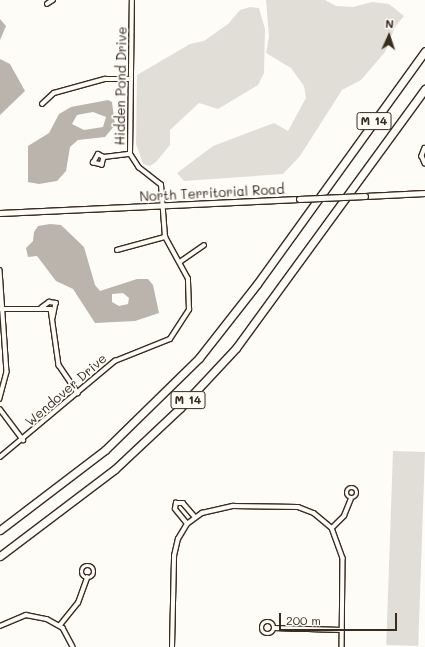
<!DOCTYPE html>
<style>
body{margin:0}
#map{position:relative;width:425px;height:647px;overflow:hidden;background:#fdfcf7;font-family:Mali,sans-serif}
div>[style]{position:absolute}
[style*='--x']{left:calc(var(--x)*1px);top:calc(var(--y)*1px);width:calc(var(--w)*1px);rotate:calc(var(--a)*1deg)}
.green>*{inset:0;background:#e1ded7;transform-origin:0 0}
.water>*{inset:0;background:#bbb4ad}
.roads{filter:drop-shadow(1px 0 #3b2a1e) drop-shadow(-1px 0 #3b2a1e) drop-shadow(0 1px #3b2a1e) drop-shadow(0 -1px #3b2a1e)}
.street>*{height:3.5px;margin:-1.75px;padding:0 1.75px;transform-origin:1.75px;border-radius:1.75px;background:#fdfcf7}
.street>.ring{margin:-1.75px;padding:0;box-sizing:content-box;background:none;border:3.5px solid #fdfcf7;border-radius:50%}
.secondary>*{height:5px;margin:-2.5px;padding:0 2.5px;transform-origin:2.5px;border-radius:2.5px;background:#fdfcf7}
.highway>*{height:7px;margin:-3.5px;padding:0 3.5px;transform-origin:3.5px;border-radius:3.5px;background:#fdfcf7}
.bridges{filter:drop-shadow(1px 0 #3b2a1e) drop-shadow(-1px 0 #3b2a1e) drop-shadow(0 1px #3b2a1e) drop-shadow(0 -1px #3b2a1e)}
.secondary-bridge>*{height:5px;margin:-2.5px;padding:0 2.5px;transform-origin:2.5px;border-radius:2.5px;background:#fdfcf7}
span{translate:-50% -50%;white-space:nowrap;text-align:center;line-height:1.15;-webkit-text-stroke:3.5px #fdfcf7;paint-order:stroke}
.shield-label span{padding:1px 3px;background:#fdfcf7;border:1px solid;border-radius:3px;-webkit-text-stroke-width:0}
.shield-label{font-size:12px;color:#3b2a1e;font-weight:700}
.street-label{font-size:13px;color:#3b2a1e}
.north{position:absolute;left:369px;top:16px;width:40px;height:40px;-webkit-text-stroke:3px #fdfcf7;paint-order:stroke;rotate:3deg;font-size:11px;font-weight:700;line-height:16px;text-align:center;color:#3b2a1e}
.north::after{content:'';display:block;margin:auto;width:14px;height:18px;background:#3b2a1e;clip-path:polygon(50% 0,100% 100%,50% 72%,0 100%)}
.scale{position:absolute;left:279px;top:613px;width:118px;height:18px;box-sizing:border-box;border:2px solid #3b2a1e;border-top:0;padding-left:5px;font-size:12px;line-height:14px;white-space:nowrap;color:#3b2a1e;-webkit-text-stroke:3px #fdfcf7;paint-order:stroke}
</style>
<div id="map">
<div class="green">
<div style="clip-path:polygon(266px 0,325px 0,336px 6px,353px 7px,372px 2px,389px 4px,404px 16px,395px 27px,385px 52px,361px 80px,342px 90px,300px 156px,283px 174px,184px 181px,177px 173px,213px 146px,274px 123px,288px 131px,306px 98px,304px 86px,291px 68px,266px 53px,269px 37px)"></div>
<div style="clip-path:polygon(250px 7px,259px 8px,265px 29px,264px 73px,258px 85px,218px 109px,199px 103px,170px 130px,170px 145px,156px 162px,150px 166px,143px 164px,136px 144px,137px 75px,190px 44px,204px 41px,228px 24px,240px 10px)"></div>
<div style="left:393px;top:451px;width:32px;height:194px;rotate:2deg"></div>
</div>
<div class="water">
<div style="clip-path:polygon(0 19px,6px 26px,0 40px)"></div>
<div style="clip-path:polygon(0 59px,10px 64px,25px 91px,0 115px)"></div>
<div style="clip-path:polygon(evenodd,108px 100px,112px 102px,115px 125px,105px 137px,78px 140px,70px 147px,66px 171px,57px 181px,39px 184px,28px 182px,28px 146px,49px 133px,59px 114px,71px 107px,108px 100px,93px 112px,106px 117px,103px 127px,84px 130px,72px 124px,77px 115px,93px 112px)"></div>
<div style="clip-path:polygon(evenodd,50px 224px,61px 225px,84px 247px,95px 285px,100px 291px,137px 279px,148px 279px,153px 285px,159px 313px,135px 321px,95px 323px,73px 289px,56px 281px,37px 256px,28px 257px,26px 248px,33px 241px,34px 232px,38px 226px,50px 224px,123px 293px,129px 298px,128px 304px,119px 306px,112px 302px,112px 294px,123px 293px)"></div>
</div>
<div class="roads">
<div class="street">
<div style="--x:47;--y:4;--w:7;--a:-34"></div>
<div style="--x:42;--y:104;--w:16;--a:-43"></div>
<div style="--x:54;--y:93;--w:53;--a:-15.4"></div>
<div style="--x:105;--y:79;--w:26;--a:0"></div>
<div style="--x:425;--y:148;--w:9;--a:111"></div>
<div style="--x:422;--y:156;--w:8;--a:67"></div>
<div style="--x:104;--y:157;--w:8;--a:104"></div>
<div style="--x:102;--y:165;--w:9;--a:-167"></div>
<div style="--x:93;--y:163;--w:10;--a:-61"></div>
<div style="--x:98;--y:154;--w:7;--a:27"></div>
<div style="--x:104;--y:157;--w:26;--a:-7"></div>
<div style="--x:117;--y:250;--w:50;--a:-15.2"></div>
<div style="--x:180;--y:262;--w:29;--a:-35"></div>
<div style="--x:0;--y:270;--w:102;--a:86.1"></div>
<div style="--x:7;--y:372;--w:28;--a:105"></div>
<div style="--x:41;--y:308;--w:10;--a:-37"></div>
<div style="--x:49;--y:302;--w:7;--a:8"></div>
<div style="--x:56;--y:303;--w:15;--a:101"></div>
<div style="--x:1;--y:309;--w:50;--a:0"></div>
<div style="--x:51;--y:309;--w:57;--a:81.9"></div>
<div style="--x:59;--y:365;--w:34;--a:56"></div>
<div style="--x:0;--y:409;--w:39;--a:53"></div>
<div style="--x:0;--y:457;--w:150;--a:-39.9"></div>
<div style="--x:115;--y:361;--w:59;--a:-21.8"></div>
<div style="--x:170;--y:339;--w:35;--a:-57"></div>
<div style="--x:189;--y:310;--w:31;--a:-92"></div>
<div style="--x:188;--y:279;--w:48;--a:-118.7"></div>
<div style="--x:165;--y:237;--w:52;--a:-94.4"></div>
<div style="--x:161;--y:185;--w:28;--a:-142"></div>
<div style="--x:139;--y:168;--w:17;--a:-123"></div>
<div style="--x:130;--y:154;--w:154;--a:-89.3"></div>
<div class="ring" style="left:346.5px;top:487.5px;width:7.5px;height:7.5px"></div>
<div style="--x:187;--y:524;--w:19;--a:-129"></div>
<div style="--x:175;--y:509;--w:6;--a:-81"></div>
<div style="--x:176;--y:503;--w:7;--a:0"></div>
<div style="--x:183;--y:503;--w:18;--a:49"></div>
<div style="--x:332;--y:528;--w:17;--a:-45"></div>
<div style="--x:344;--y:516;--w:18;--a:-68"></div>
<div class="ring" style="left:82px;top:566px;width:8.5px;height:8.5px"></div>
<div class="ring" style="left:262px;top:622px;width:8.5px;height:8.5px"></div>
<div style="--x:60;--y:625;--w:28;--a:-51"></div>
<div style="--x:78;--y:603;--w:27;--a:-70"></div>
<div style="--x:0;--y:626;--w:28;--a:-23"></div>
<div style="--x:26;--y:615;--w:21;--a:11"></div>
<div style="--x:47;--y:619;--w:18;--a:29"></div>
<div style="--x:63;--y:628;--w:21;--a:62"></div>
<div style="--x:274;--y:628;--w:68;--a:1.7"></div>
<div style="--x:172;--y:647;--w:91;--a:-88.7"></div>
<div style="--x:174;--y:556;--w:17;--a:-77"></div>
<div style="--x:178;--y:539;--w:17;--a:-59"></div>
<div style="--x:187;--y:524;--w:19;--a:-36"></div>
<div style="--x:202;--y:513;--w:32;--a:-13"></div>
<div style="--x:233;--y:506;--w:65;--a:0.9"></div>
<div style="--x:298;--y:507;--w:17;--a:21"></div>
<div style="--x:314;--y:513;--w:23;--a:40"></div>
<div style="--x:332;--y:528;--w:32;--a:70"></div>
<div style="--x:343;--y:558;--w:89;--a:90.6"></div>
</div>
<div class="secondary">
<div style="--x:365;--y:196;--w:60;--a:-2.9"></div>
<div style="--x:0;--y:213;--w:299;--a:-2.7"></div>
</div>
<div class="highway">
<div style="--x:0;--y:530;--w:132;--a:-37.3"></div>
<div style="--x:105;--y:450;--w:132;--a:-44.4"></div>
<div style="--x:199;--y:358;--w:94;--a:-51.9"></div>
<div style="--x:257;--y:284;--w:287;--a:-54.2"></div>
<div style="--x:0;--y:556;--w:144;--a:-37.1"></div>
<div style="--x:115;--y:469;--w:89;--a:-43.2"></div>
<div style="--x:180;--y:408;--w:82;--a:-47"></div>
<div style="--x:236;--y:348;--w:321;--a:-53.9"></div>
</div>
</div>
<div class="bridges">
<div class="secondary-bridge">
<div style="--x:299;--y:199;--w:66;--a:-2.6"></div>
</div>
</div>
<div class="shield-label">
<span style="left:374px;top:121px">M 14</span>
<span style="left:188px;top:400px">M 14</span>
</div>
<div class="street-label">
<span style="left:121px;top:86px;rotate:-89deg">Hidden Pond Drive</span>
<span style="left:212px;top:193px;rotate:-3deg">North Territorial Road</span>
<span style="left:66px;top:390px;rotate:-41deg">Wendover Drive</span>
</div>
<div class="north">N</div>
<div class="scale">200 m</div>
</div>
